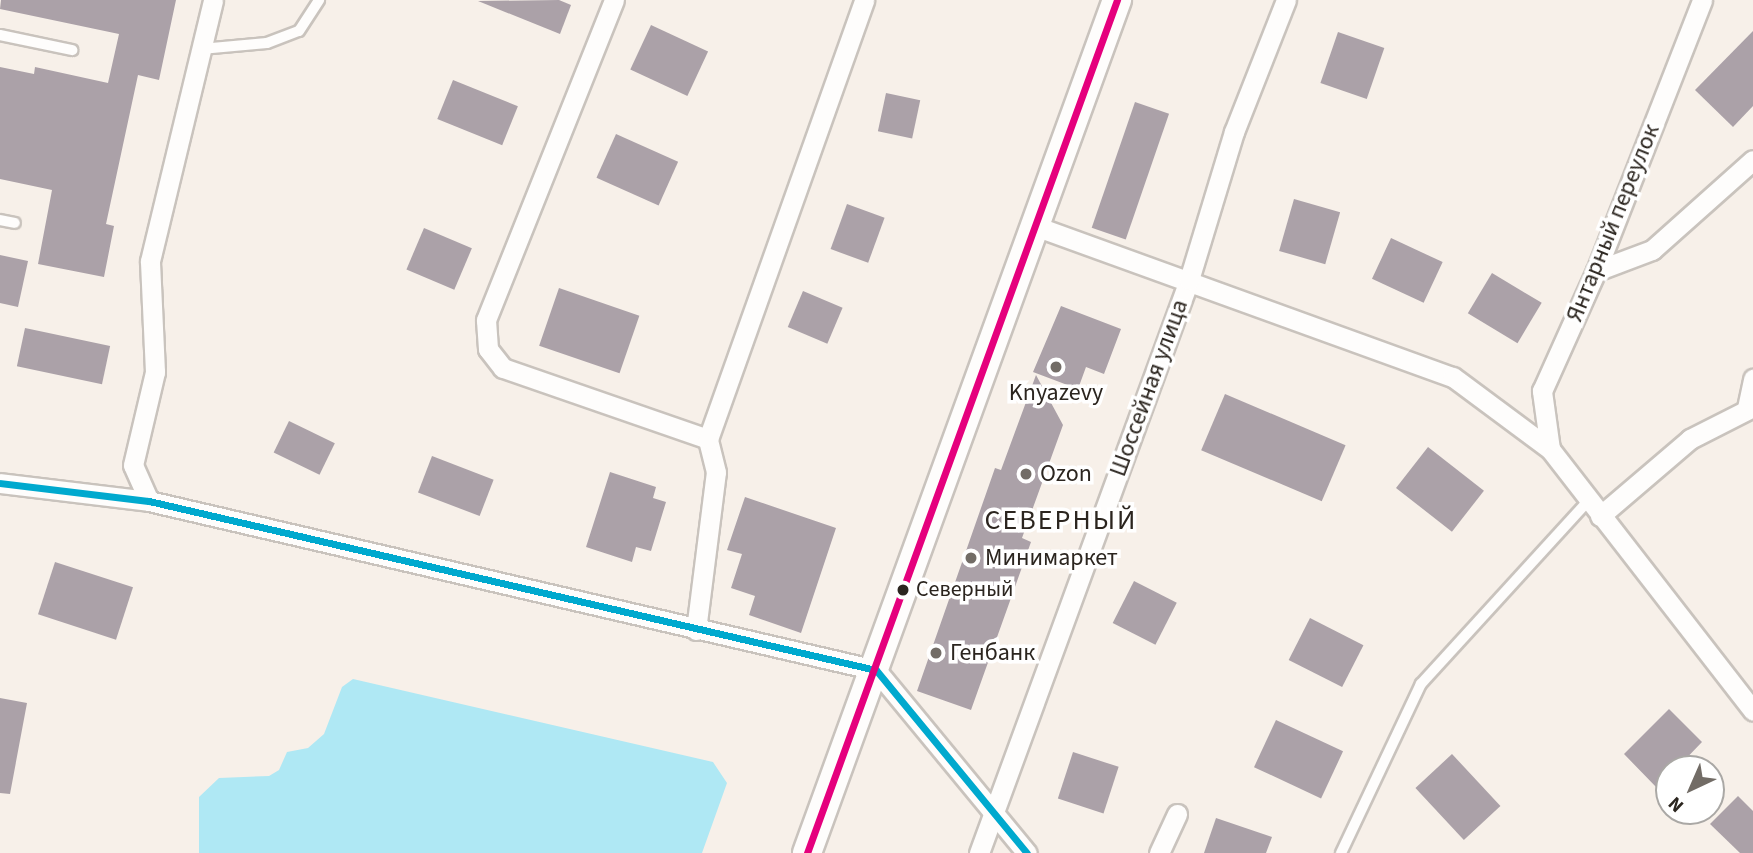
<!DOCTYPE html>
<meta charset="utf-8">
<style>
body{margin:0}
#map{position:relative;width:1753px;height:853px;overflow:hidden;background:#f7f0e9;font-family:"Source Sans 3",sans-serif}
div>[style]{position:absolute}
[style*='--x']{left:calc(var(--x)*1px);top:calc(var(--y)*1px);width:calc(var(--w)*1px);rotate:calc(var(--a)*1deg)}
.water>*{inset:0;background:#afe8f4}
.building>*{inset:0;background:#aba1a8;transform-origin:0 0}
.roads{filter:drop-shadow(2px 0 #c9c3bd) drop-shadow(-2px 0 #c9c3bd) drop-shadow(0 2px #c9c3bd) drop-shadow(0 -2px #c9c3bd)}
.service>*{height:10px;margin:-5px;padding:0 5px;transform-origin:5px;border-radius:5px;background:#fefdfc}
.minor>*{height:19px;margin:-9.5px;padding:0 9.5px;transform-origin:9.5px;border-radius:9.5px;background:#fefdfc}
.secondary>*{height:28px;margin:-14px;padding:0 14px;transform-origin:14px;border-radius:14px;background:#fefdfc}
.bus-1>*{height:7px;margin:-3.5px;padding:0 3.5px;transform-origin:3.5px;border-radius:3.5px;background:#00a9ce}
.bus-2>*{height:7px;margin:-3.5px;padding:0 3.5px;transform-origin:3.5px;border-radius:3.5px;background:#e5007d}
.dots>*{width:19px;height:19px;translate:-50% -50%;box-sizing:border-box;border:4px solid #fff;border-radius:50%}
span{translate:-50% -50%;white-space:nowrap;text-align:center;line-height:1.15;-webkit-text-stroke:7px #fff;paint-order:stroke}
.bus-label{font-size:22px;color:#2b251f}
.left{translate:0 -50%;text-align:left}
.street-label{font-size:24px;color:#2b251f}
.poi-label{font-size:24px;color:#2b251f}
.quarter-label{font-size:28px;color:#2b251f;letter-spacing:2px}
.north{position:absolute;left:1655px;top:755px;width:70px;height:70px;box-sizing:border-box;background:#fff;border:2px solid #aaa8a5;border-radius:50%;rotate:224deg;font-size:19px;font-weight:700;line-height:28px;text-align:center;color:#2b251f}
.north::after{content:'';display:block;margin:auto;width:24px;height:32px;background:#726c66;clip-path:polygon(50% 0,100% 100%,50% 72%,0 100%)}
</style>
<div id="map">
<div class="water">
<div style="clip-path:polygon(353px 679px,713px 762px,727px 783px,702px 853px,199px 853px,199px 797px,219px 778px,269px 776px,279px 770px,287px 752px,308px 748px,324px 734px,342px 687px)"></div>
</div>
<div class="building">
<div style="clip-path:polygon(1px 0,176px 0,159px 80px,138px 75px,106px 224px,114px 226px,104px 277px,38px 264px,52px 190px,0 179px,0 67px,34px 74px,35px 67px,108px 83px,119px 34px,0 9px)"></div>
<div style="clip-path:polygon(559px 0,571px 5px,560px 34px,478px 1px)"></div>
<div style="left:651px;top:25px;width:63px;height:49px;rotate:25deg"></div>
<div style="clip-path:polygon(1753px 31px,1753px 106px,1733px 127px,1695px 90px)"></div>
<div style="left:1338px;top:32px;width:49px;height:54px;rotate:19deg"></div>
<div style="left:453px;top:80px;width:70px;height:42px;rotate:22deg"></div>
<div style="left:886px;top:93px;width:35px;height:39px;rotate:12deg"></div>
<div style="left:1135px;top:102px;width:36px;height:133px;rotate:19deg"></div>
<div style="left:616px;top:134px;width:68px;height:48px;rotate:24deg"></div>
<div style="left:1294px;top:199px;width:48px;height:54px;rotate:16deg"></div>
<div style="left:847px;top:204px;width:40px;height:48px;rotate:20deg"></div>
<div style="left:424px;top:228px;width:52px;height:45px;rotate:23deg"></div>
<div style="left:1391px;top:238px;width:57px;height:45px;rotate:25deg"></div>
<div style="clip-path:polygon(0 255px,28px 261px,18px 307px,0 303px)"></div>
<div style="left:1492px;top:273px;width:58px;height:47px;rotate:31deg"></div>
<div style="left:559px;top:288px;width:85px;height:61px;rotate:19deg"></div>
<div style="left:803px;top:291px;width:43px;height:39px;rotate:23deg"></div>
<div style="clip-path:polygon(1061px 306px,1121px 329px,1104px 374px,1086px 367px,1078px 389px,1033px 372px)"></div>
<div style="left:25px;top:328px;width:87px;height:39px;rotate:12deg"></div>
<div style="clip-path:polygon(1036px 375px,1063px 425px,1022px 538px,1031px 542px,971px 710px,917px 691px,995px 468px,1001px 470px)"></div>
<div style="left:1225px;top:394px;width:131px;height:61px;rotate:23deg"></div>
<div style="left:289px;top:421px;width:51px;height:35px;rotate:26deg"></div>
<div style="left:1428px;top:447px;width:71px;height:52px;rotate:38deg"></div>
<div style="left:432px;top:456px;width:66px;height:39px;rotate:21deg"></div>
<div style="clip-path:polygon(610px 472px,656px 487px,653px 498px,666px 502px,651px 551px,636px 547px,632px 562px,586px 547px)"></div>
<div style="clip-path:polygon(745px 497px,836px 528px,801px 633px,749px 615px,755px 596px,731px 588px,742px 554px,727px 550px)"></div>
<div style="left:55px;top:562px;width:82px;height:55px;rotate:18deg"></div>
<div style="left:1134px;top:581px;width:48px;height:47px;rotate:27deg"></div>
<div style="left:1310px;top:618px;width:60px;height:47px;rotate:27deg"></div>
<div style="clip-path:polygon(0 698px,27px 703px,10px 794px,0 793px)"></div>
<div style="clip-path:polygon(1669px 709px,1702px 742px,1676px 769px,1669px 769px,1669px 775px,1657px 788px,1624px 754px)"></div>
<div style="left:1276px;top:720px;width:74px;height:52px;rotate:25deg"></div>
<div style="left:1073px;top:752px;width:48px;height:49px;rotate:18deg"></div>
<div style="left:1452px;top:754px;width:71px;height:50px;rotate:47deg"></div>
<div style="clip-path:polygon(1738px 796px,1753px 811px,1753px 853px,1740px 853px,1710px 824px)"></div>
<div style="clip-path:polygon(1216px 818px,1272px 837px,1266px 853px,1204px 853px)"></div>
</div>
<div class="roads">
<div class="service">
<div style="--x:0;--y:35;--w:74;--a:11.8"></div>
<div style="--x:201;--y:49;--w:66;--a:-5.2"></div>
<div style="--x:267;--y:43;--w:34;--a:-21"></div>
<div style="--x:299;--y:31;--w:37;--a:-57"></div>
<div style="--x:0;--y:220;--w:15;--a:11"></div>
<div style="--x:1341;--y:853;--w:187;--a:-64.7"></div>
<div style="--x:1421;--y:684;--w:249;--a:-47.6"></div>
</div>
<div class="minor">
<div style="--x:614;--y:0;--w:345;--a:111.8"></div>
<div style="--x:486;--y:320;--w:29;--a:86"></div>
<div style="--x:488;--y:349;--w:24;--a:52"></div>
<div style="--x:503;--y:368;--w:217;--a:19.1"></div>
<div style="--x:1035;--y:226;--w:444;--a:19.9"></div>
<div style="--x:1453;--y:377;--w:121;--a:36.6"></div>
<div style="--x:1550;--y:449;--w:331;--a:52.2"></div>
<div style="--x:1596;--y:271;--w:60;--a:-20.6"></div>
<div style="--x:1652;--y:250;--w:135;--a:-41.7"></div>
<div style="--x:1747;--y:408;--w:30;--a:-78"></div>
<div style="--x:1550;--y:449;--w:59;--a:-97.9"></div>
<div style="--x:1542;--y:391;--w:132;--a:-65.8"></div>
<div style="--x:1596;--y:271;--w:291;--a:-68.6"></div>
<div style="--x:0;--y:483;--w:150;--a:6.9"></div>
<div style="--x:149;--y:501;--w:746;--a:13.09"></div>
<div style="--x:876;--y:670;--w:237;--a:50.5"></div>
<div style="--x:149;--y:501;--w:39;--a:-114"></div>
<div style="--x:133;--y:465;--w:96;--a:-76.7"></div>
<div style="--x:155;--y:372;--w:111;--a:-92.6"></div>
<div style="--x:150;--y:261;--w:268;--a:-76.4"></div>
<div style="--x:1600;--y:516;--w:118;--a:-40.5"></div>
<div style="--x:1690;--y:439;--w:71;--a:-26.9"></div>
<div style="--x:696;--y:630;--w:159;--a:-82.8"></div>
<div style="--x:716;--y:472;--w:34;--a:-104"></div>
<div style="--x:708;--y:439;--w:466;--a:-70.4"></div>
<div style="--x:979;--y:853;--w:610;--a:-69.87"></div>
<div style="--x:1189;--y:280;--w:155;--a:-73.1"></div>
<div style="--x:1234;--y:132;--w:142;--a:-68.5"></div>
<div style="--x:1159;--y:853;--w:43;--a:-65.2"></div>
</div>
<div class="secondary">
<div style="--x:807;--y:853;--w:908;--a:-70.03"></div>
</div>
</div>
<div class="bus-1">
<div style="--x:0;--y:483;--w:150;--a:6.9"></div>
<div style="--x:149;--y:501;--w:746;--a:13.09"></div>
<div style="--x:876;--y:670;--w:237;--a:50.5"></div>
</div>
<div class="bus-2">
<div style="--x:807;--y:853;--w:908;--a:-70.03"></div>
</div>
<div class="dots">
<div style="left:1056px;top:367px;background:#726c66"></div>
<div style="left:1026px;top:474px;background:#726c66"></div>
<div style="left:971px;top:558px;background:#726c66"></div>
<div style="left:903px;top:590px;background:#2b251f"></div>
<div style="left:936px;top:653px;background:#726c66"></div>
</div>
<div class="bus-label">
<span class="left" style="left:916px;top:590px">Северный</span>
</div>
<div class="street-label">
<span style="left:1613px;top:223px;rotate:-68deg">Янтарный переулок</span>
<span style="left:1149px;top:388px;rotate:-70deg">Шоссейная улица</span>
</div>
<div class="poi-label">
<span style="left:1056px;top:393px">Knyazevy</span>
<span class="left" style="left:1040px;top:474px">Ozon</span>
<span class="left" style="left:985px;top:558px">Минимаркет</span>
<span class="left" style="left:950px;top:653px">Генбанк</span>
</div>
<div class="quarter-label">
<span style="left:1061px;top:520px">СЕВЕРНЫЙ</span>
</div>
<div class="north">N</div>
</div>
